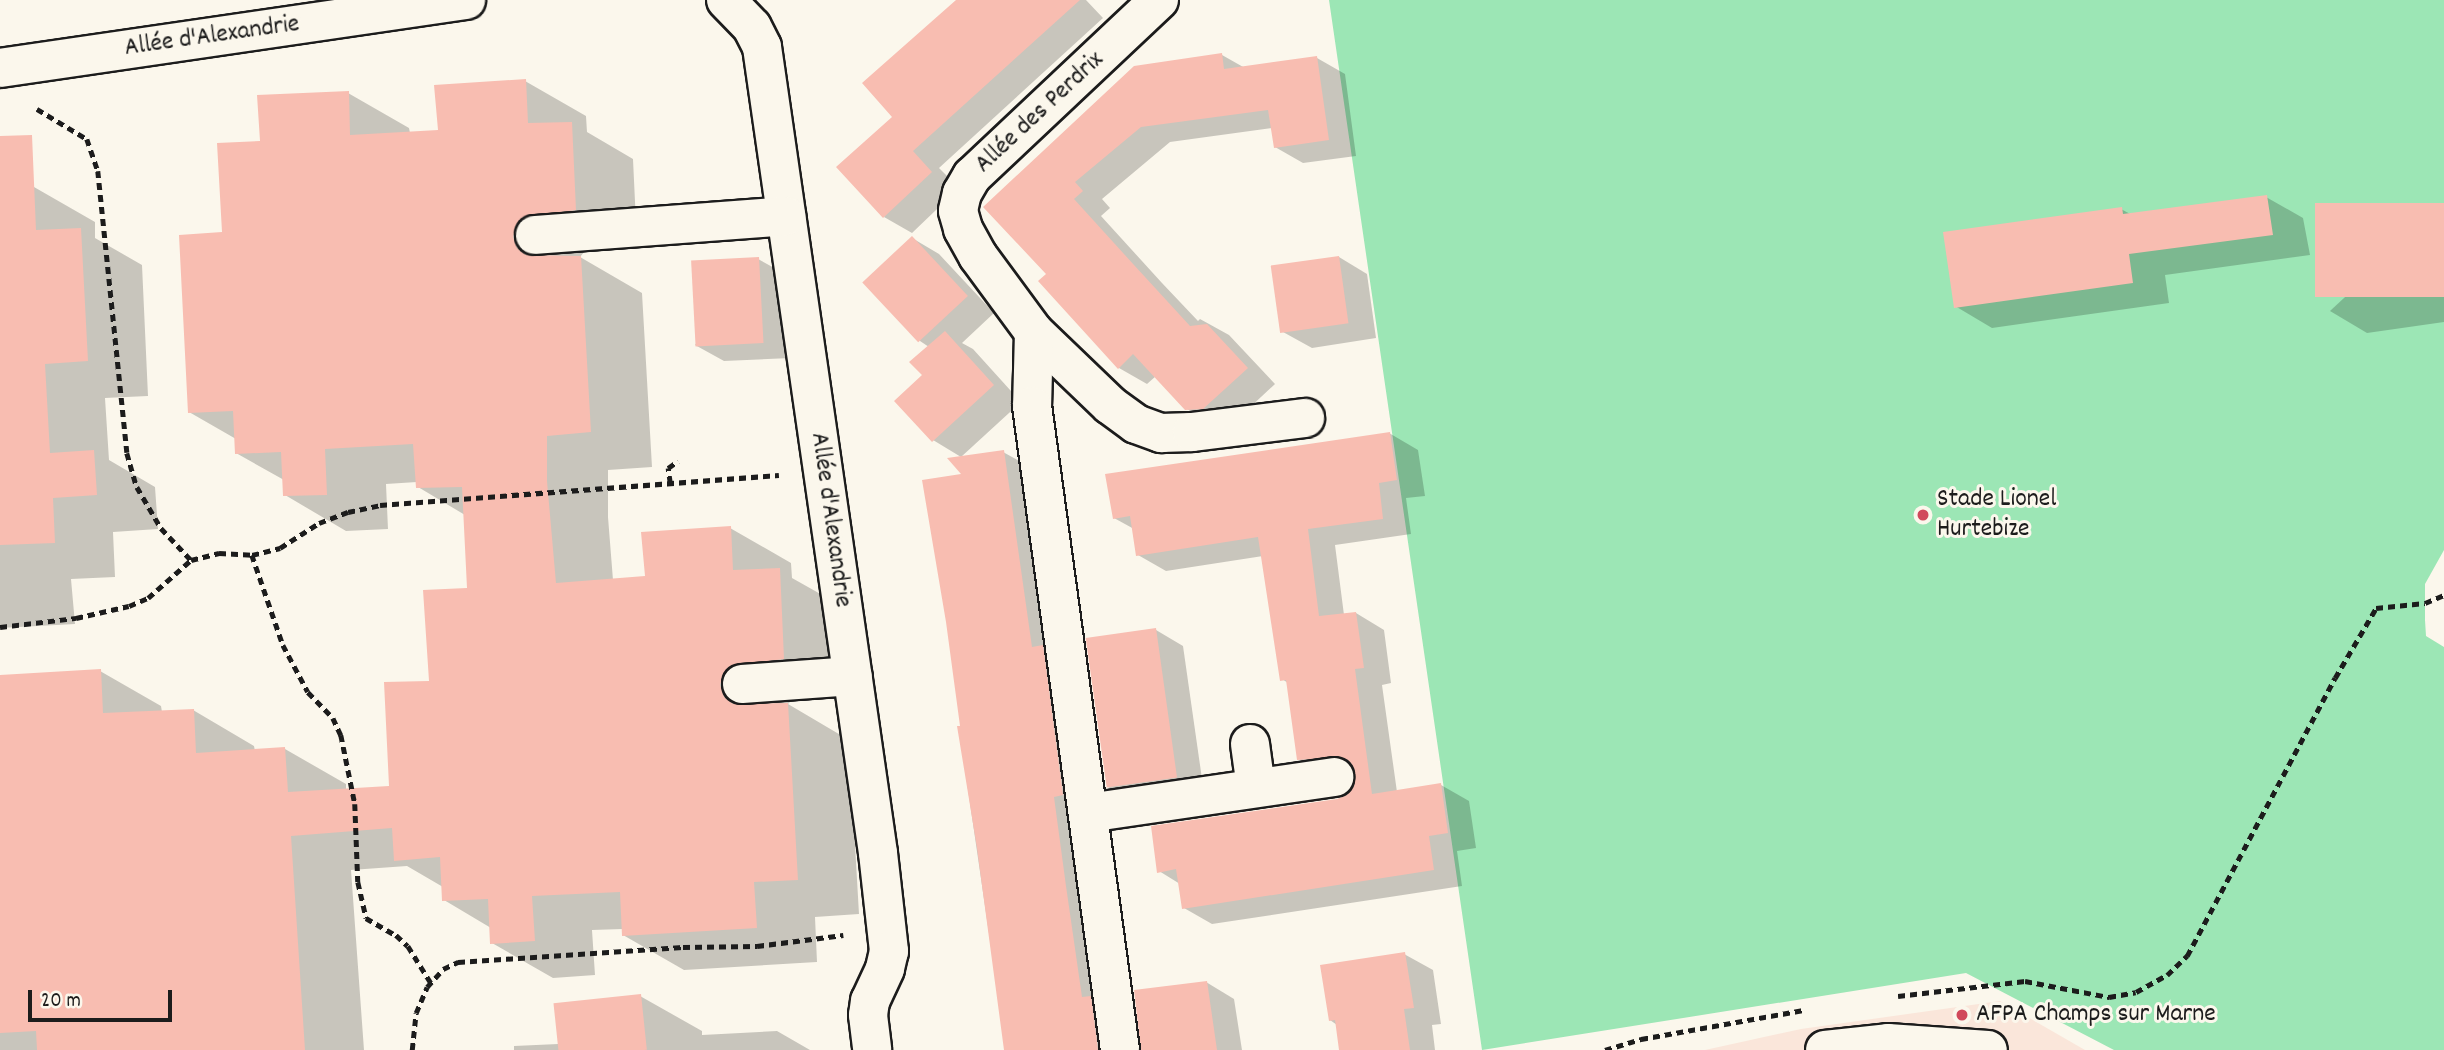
<!DOCTYPE html>
<meta charset="utf-8">
<style>
body{margin:0}
#map{position:relative;width:2444px;height:1050px;overflow:hidden;background:#fbf7ec;font-family:Dekko,sans-serif}
div>[style]{position:absolute}
[style*='--x']{left:calc(var(--x)*1px);top:calc(var(--y)*1px);width:calc(var(--w)*1px);rotate:calc(var(--a)*1deg)}
.built>*{inset:0;background:#fae6da}
.green>*{inset:0;background:#9ce6b5}
.shadow>*{inset:0;background:#0003}
.building>*{inset:0;background:#f8bdb1;transform-origin:0 0}
.path>*{height:4.5px;margin-top:-2.25px;transform-origin:0;background:repeating-linear-gradient(90deg,#1c1c1c 0 7px,transparent 0 12px)}
.roads{filter:drop-shadow(2px 0 #1c1c1c) drop-shadow(-2px 0 #1c1c1c) drop-shadow(0 2px #1c1c1c) drop-shadow(0 -2px #1c1c1c)}
.minor>*{height:38px;margin:-19px;padding:0 19px;transform-origin:19px;border-radius:19px;background:#fbf7ec}
.dots>*{width:19px;height:19px;translate:-50% -50%;box-sizing:border-box;border:4px solid #fbf7ec;border-radius:50%}
span{translate:-50% -50%;white-space:nowrap;text-align:center;line-height:1.15;-webkit-text-stroke:6px #fbf7ec;paint-order:stroke}
.street-label{font-size:26px;color:#1c1c1c}
.poi-label{font-size:26px;color:#1c1c1c}
.left{translate:0 -50%;text-align:left}
.scale{position:absolute;left:28px;top:990px;width:144px;height:32px;box-sizing:border-box;border:4px solid #1c1c1c;border-top:0;padding-left:9px;font-size:21px;line-height:24px;white-space:nowrap;color:#1c1c1c;-webkit-text-stroke:5px #fbf7ec;paint-order:stroke}
</style>
<div id="map">
<div class="built">
<div style="clip-path:polygon(2000px 1001px,2085px 1050px,1705px 1050px,1801px 1029px)"></div>
</div>
<div class="green">
<div style="clip-path:polygon(1329px 0,2444px 0,2444px 550px,2425px 584px,2425px 620px,2426px 636px,2444px 647px,2444px 1050px,2114px 1050px,1966px 973px,1482px 1050px)"></div>
</div>
<div class="shadow">
<div style="clip-path:polygon(957px 0,1086px 0,1103px 18px,939px 168px,959px 188px,912px 233px,884px 217px)"></div>
<div style="clip-path:polygon(1222px 55px,1245px 68px,1317px 58px,1345px 74px,1356px 156px,1303px 163px,1275px 147px,1272px 128px,1170px 142px,1102px 199px,1110px 208px,1101px 216px,1162px 283px,1198px 321px,1200px 319px,1229px 335px,1275px 384px,1232px 424px,1215px 425px,1187px 409px,1156px 376px,1147px 384px,1119px 368px,1040px 281px,1048px 274px,986px 207px)"></div>
<div style="clip-path:polygon(525px 81px,586px 116px,587px 132px,633px 159px,637px 244px,585px 251px,580px 257px,642px 293px,652px 467px,608px 470px,608px 517px,613px 580px,647px 578px,730px 528px,791px 563px,792px 578px,840px 605px,844px 694px,792px 700px,788px 704px,849px 740px,859px 914px,815px 917px,817px 962px,684px 970px,623px 935px,623px 929px,592px 930px,595px 975px,553px 978px,492px 943px,491px 928px,444px 900px,443px 887px,407px 866px,351px 870px,364px 1050px,0 1050px,0 677px,100px 671px,161px 706px,162px 712px,193px 710px,254px 746px,255px 751px,285px 749px,346px 784px,346px 790px,391px 788px,468px 590px,465px 515px,418px 487px,417px 482px,386px 484px,388px 529px,346px 531px,285px 495px,284px 480px,236px 453px,236px 439px,189px 412px,223px 234px,261px 143px,348px 93px,409px 128px,410px 133px,440px 132px)"></div>
<div style="clip-path:polygon(34px 187px,95px 222px,95px 238px,142px 265px,148px 396px,105px 398px,109px 460px,155px 487px,158px 529px,113px 532px,115px 577px,71px 579px,75px 624px,0 628px,0 189px)"></div>
<div style="clip-path:polygon(2266px 197px,2303px 218px,2310px 255px,2165px 275px,2169px 303px,1992px 328px,1955px 306px,2121px 209px,2132px 215px)"></div>
<div style="clip-path:polygon(2444px 205px,2444px 322px,2367px 333px,2330px 311px)"></div>
<div style="clip-path:polygon(912px 238px,939px 254px,994px 313px,962px 343px,973px 349px,1021px 402px,961px 457px,933px 440px,924px 375px,929px 347px,920px 341px)"></div>
<div style="clip-path:polygon(1339px 257px,1367px 274px,1376px 338px,1312px 348px,1283px 332px)"></div>
<div style="clip-path:polygon(758px 259px,787px 275px,791px 358px,724px 361px,695px 345px)"></div>
<div style="clip-path:polygon(1389px 433px,1418px 450px,1425px 496px,1406px 498px,1411px 534px,1335px 545px,1344px 615px,1356px 613px,1384px 630px,1391px 683px,1382px 685px,1397px 792px,1441px 785px,1469px 801px,1476px 848px,1457px 851px,1462px 886px,1212px 924px,1184px 908px,1180px 884px,1159px 871px,1348px 796px,1356px 786px,1356px 771px,1327px 775px,1299px 759px,1288px 683px,1282px 679px,1263px 556px,1166px 571px,1138px 555px,1134px 529px,1114px 518px)"></div>
<div style="clip-path:polygon(1003px 452px,1032px 468px,1123px 1050px,1006px 1050px,959px 728px,962px 727px,965px 475px)"></div>
<div style="clip-path:polygon(1156px 630px,1183px 646px,1204px 793px,1136px 803px,1108px 787px)"></div>
<div style="clip-path:polygon(1404px 954px,1433px 970px,1441px 1024px,1432px 1025px,1435px 1050px,1341px 1050px,1337px 1025px,1330px 1020px)"></div>
<div style="clip-path:polygon(1206px 982px,1234px 999px,1242px 1050px,1143px 1050px)"></div>
<div style="clip-path:polygon(640px 996px,702px 1031px,702px 1035px,777px 1031px,810px 1050px,514px 1050px,514px 1046px,558px 1044px)"></div>
</div>
<div class="building">
<div style="clip-path:polygon(956px 0,1080px 0,913px 151px,932px 172px,883px 218px,836px 167px,892px 117px,862px 83px)"></div>
<div style="clip-path:polygon(1222px 53px,1224px 69px,1317px 56px,1329px 140px,1274px 148px,1268px 110px,1141px 127px,1075px 182px,1083px 191px,1074px 199px,1134px 265px,1190px 326px,1207px 324px,1248px 368px,1203px 409px,1185px 410px,1133px 354px,1118px 369px,1038px 281px,1046px 274px,983px 207px,1134px 66px)"></div>
<div style="clip-path:polygon(526px 79px,528px 123px,572px 122px,576px 210px,523px 217px,516px 225px,513px 237px,517px 248px,526px 255px,581px 256px,591px 432px,547px 436px,547px 481px,556px 583px,645px 576px,641px 532px,731px 526px,733px 570px,780px 568px,784px 659px,730px 666px,723px 674px,720px 685px,724px 697px,733px 704px,788px 703px,798px 880px,754px 882px,757px 928px,622px 936px,620px 892px,532px 896px,535px 941px,490px 944px,488px 899px,442px 901px,440px 857px,394px 861px,392px 828px,291px 836px,305px 1050px,37px 1050px,36px 1031px,0 1033px,0 675px,101px 669px,103px 713px,194px 709px,196px 753px,285px 747px,288px 792px,389px 786px,384px 682px,429px 681px,423px 590px,467px 588px,462px 487px,416px 488px,413px 444px,325px 449px,327px 495px,283px 496px,281px 452px,235px 454px,233px 411px,188px 413px,179px 235px,222px 232px,217px 143px,260px 141px,257px 95px,349px 91px,350px 135px,438px 130px,434px 85px)"></div>
<div style="clip-path:polygon(32px 135px,36px 230px,81px 228px,88px 361px,45px 364px,50px 453px,94px 450px,97px 495px,53px 498px,55px 543px,0 545px,0 136px)"></div>
<div style="clip-path:polygon(2267px 195px,2273px 235px,2129px 254px,2133px 283px,1954px 308px,1943px 232px,2122px 207px,2123px 214px)"></div>
<div style="left:2444px;top:203px;width:94px;height:129px;rotate:90deg"></div>
<div style="left:912px;top:236px;width:82px;height:68px;rotate:47deg"></div>
<div style="left:1339px;top:256px;width:68px;height:69px;rotate:82deg"></div>
<div style="left:759px;top:257px;width:86px;height:68px;rotate:87deg"></div>
<div style="clip-path:polygon(945px 331px,994px 385px,932px 442px,894px 401px,922px 375px,909px 362px)"></div>
<div style="clip-path:polygon(1390px 432px,1397px 480px,1379px 483px,1383px 519px,1308px 529px,1319px 616px,1356px 612px,1364px 668px,1355px 669px,1372px 794px,1441px 783px,1448px 833px,1429px 836px,1434px 870px,1182px 909px,1176px 869px,1157px 873px,1151px 826px,1337px 799px,1347px 795px,1354px 786px,1355px 773px,1351px 763px,1341px 757px,1297px 760px,1286px 680px,1280px 681px,1258px 537px,1136px 556px,1130px 516px,1113px 519px,1105px 474px)"></div>
<div style="clip-path:polygon(1004px 450px,1032px 647px,1043px 645px,1063px 795px,1054px 797px,1066px 886px,1082px 997px,1091px 996px,1098px 1050px,1004px 1050px,977px 848px,957px 726px,960px 726px,946px 622px,922px 480px,961px 474px,947px 458px)"></div>
<div style="left:1156px;top:628px;width:151px;height:71px;rotate:82deg"></div>
<div style="clip-path:polygon(1405px 952px,1414px 1008px,1404px 1009px,1410px 1050px,1339px 1050px,1335px 1020px,1329px 1021px,1320px 965px)"></div>
<div style="clip-path:polygon(1207px 981px,1217px 1050px,1141px 1050px,1134px 990px)"></div>
<div style="left:641px;top:994px;width:56px;height:88px;rotate:84deg"></div>
</div>
<div class="path">
<div style="--x:37;--y:109;--w:58;--a:31"></div>
<div style="--x:87;--y:139;--w:34;--a:71"></div>
<div style="--x:98;--y:171;--w:283;--a:84.1"></div>
<div style="--x:127;--y:453;--w:35;--a:74"></div>
<div style="--x:137;--y:487;--w:48;--a:59.7"></div>
<div style="--x:161;--y:528;--w:44;--a:46.8"></div>
<div style="--x:670;--y:483;--w:15;--a:-98"></div>
<div style="--x:668;--y:468;--w:12;--a:-35"></div>
<div style="--x:252;--y:555;--w:95;--a:71"></div>
<div style="--x:283;--y:645;--w:53;--a:62"></div>
<div style="--x:308;--y:692;--w:36;--a:46"></div>
<div style="--x:333;--y:718;--w:19;--a:65"></div>
<div style="--x:341;--y:735;--w:70;--a:78.5"></div>
<div style="--x:355;--y:804;--w:78;--a:87.8"></div>
<div style="--x:358;--y:882;--w:37;--a:77"></div>
<div style="--x:366;--y:918;--w:34;--a:30"></div>
<div style="--x:396;--y:935;--w:16;--a:43"></div>
<div style="--x:408;--y:946;--w:44;--a:58.1"></div>
<div style="--x:0;--y:627;--w:77;--a:-6.8"></div>
<div style="--x:76;--y:618;--w:54;--a:-12.8"></div>
<div style="--x:129;--y:606;--w:21;--a:-23"></div>
<div style="--x:148;--y:598;--w:57;--a:-41.5"></div>
<div style="--x:191;--y:560;--w:29;--a:-14"></div>
<div style="--x:219;--y:553;--w:33;--a:3"></div>
<div style="--x:252;--y:555;--w:29;--a:-14"></div>
<div style="--x:280;--y:548;--w:46;--a:-32.7"></div>
<div style="--x:319;--y:523;--w:31;--a:-21"></div>
<div style="--x:348;--y:512;--w:33;--a:-12"></div>
<div style="--x:380;--y:505;--w:400;--a:-4.3"></div>
<div style="--x:1898;--y:996;--w:128;--a:-6.7"></div>
<div style="--x:2025;--y:981;--w:86;--a:10.8"></div>
<div style="--x:2109;--y:997;--w:27;--a:-10"></div>
<div style="--x:2136;--y:992;--w:35;--a:-29"></div>
<div style="--x:2167;--y:975;--w:28;--a:-44"></div>
<div style="--x:2187;--y:956;--w:315;--a:-62"></div>
<div style="--x:2335;--y:678;--w:81;--a:-59.6"></div>
<div style="--x:2376;--y:608;--w:49;--a:-5.8"></div>
<div style="--x:2425;--y:603;--w:21;--a:-23"></div>
<div style="--x:412;--y:1050;--w:37;--a:-84"></div>
<div style="--x:416;--y:1013;--w:28;--a:-67"></div>
<div style="--x:427;--y:987;--w:24;--a:-48"></div>
<div style="--x:443;--y:969;--w:17;--a:-25"></div>
<div style="--x:458;--y:962;--w:225;--a:-3.8"></div>
<div style="--x:683;--y:947;--w:74;--a:-0.8"></div>
<div style="--x:757;--y:946;--w:87;--a:-7.3"></div>
<div style="--x:1605;--y:1050;--w:38;--a:-17"></div>
<div style="--x:1641;--y:1039;--w:165;--a:-10.1"></div>
</div>
<div class="roads">
<div class="minor">
<div style="--x:726;--y:0;--w:37;--a:46"></div>
<div style="--x:752;--y:27;--w:22;--a:63"></div>
<div style="--x:762;--y:47;--w:814;--a:81.81"></div>
<div style="--x:878;--y:853;--w:99;--a:83.6"></div>
<div style="--x:889;--y:951;--w:18;--a:103"></div>
<div style="--x:885;--y:969;--w:35;--a:115"></div>
<div style="--x:870;--y:1001;--w:14;--a:98"></div>
<div style="--x:868;--y:1015;--w:35;--a:83"></div>
<div style="--x:1159;--y:0;--w:257;--a:136.7"></div>
<div style="--x:972;--y:176;--w:20;--a:120"></div>
<div style="--x:962;--y:193;--w:18;--a:103"></div>
<div style="--x:958;--y:211;--w:19;--a:74"></div>
<div style="--x:963;--y:229;--w:31;--a:61"></div>
<div style="--x:978;--y:256;--w:94;--a:53.6"></div>
<div style="--x:1034;--y:332;--w:105;--a:43.8"></div>
<div style="--x:1110;--y:405;--w:32;--a:36"></div>
<div style="--x:1136;--y:424;--w:27;--a:20"></div>
<div style="--x:1161;--y:433;--w:31;--a:-2"></div>
<div style="--x:1192;--y:432;--w:114;--a:-7.1"></div>
<div style="--x:0;--y:68;--w:471;--a:-8.3"></div>
<div style="--x:535;--y:235;--w:252;--a:-4.3"></div>
<div style="--x:1034;--y:332;--w:74;--a:91.5"></div>
<div style="--x:1032;--y:406;--w:650;--a:82.22"></div>
<div style="--x:742;--y:684;--w:111;--a:-4.1"></div>
<div style="--x:1250;--y:744;--w:44;--a:82.2"></div>
<div style="--x:1088;--y:813;--w:249;--a:-8.3"></div>
<div style="--x:1825;--y:1050;--w:63;--a:-6.3"></div>
<div style="--x:1888;--y:1043;--w:100;--a:4"></div>
</div>
</div>
<div class="dots">
<div style="left:1923px;top:515px;background:#d1495b"></div>
<div style="left:1962px;top:1015px;background:#d1495b"></div>
</div>
<div class="street-label">
<span style="left:212px;top:37px;rotate:-8deg">Allée d'Alexandrie</span>
<span style="left:1040px;top:113px;rotate:-43deg">Allée des Perdrix</span>
<span style="left:830px;top:520px;rotate:82deg">Allée d'Alexandrie</span>
</div>
<div class="poi-label">
<span class="left" style="left:1937px;top:515px">Stade Lionel<br>Hurtebize</span>
<span class="left" style="left:1976px;top:1015px">AFPA Champs sur Marne</span>
</div>
<div class="scale">20 m</div>
</div>
